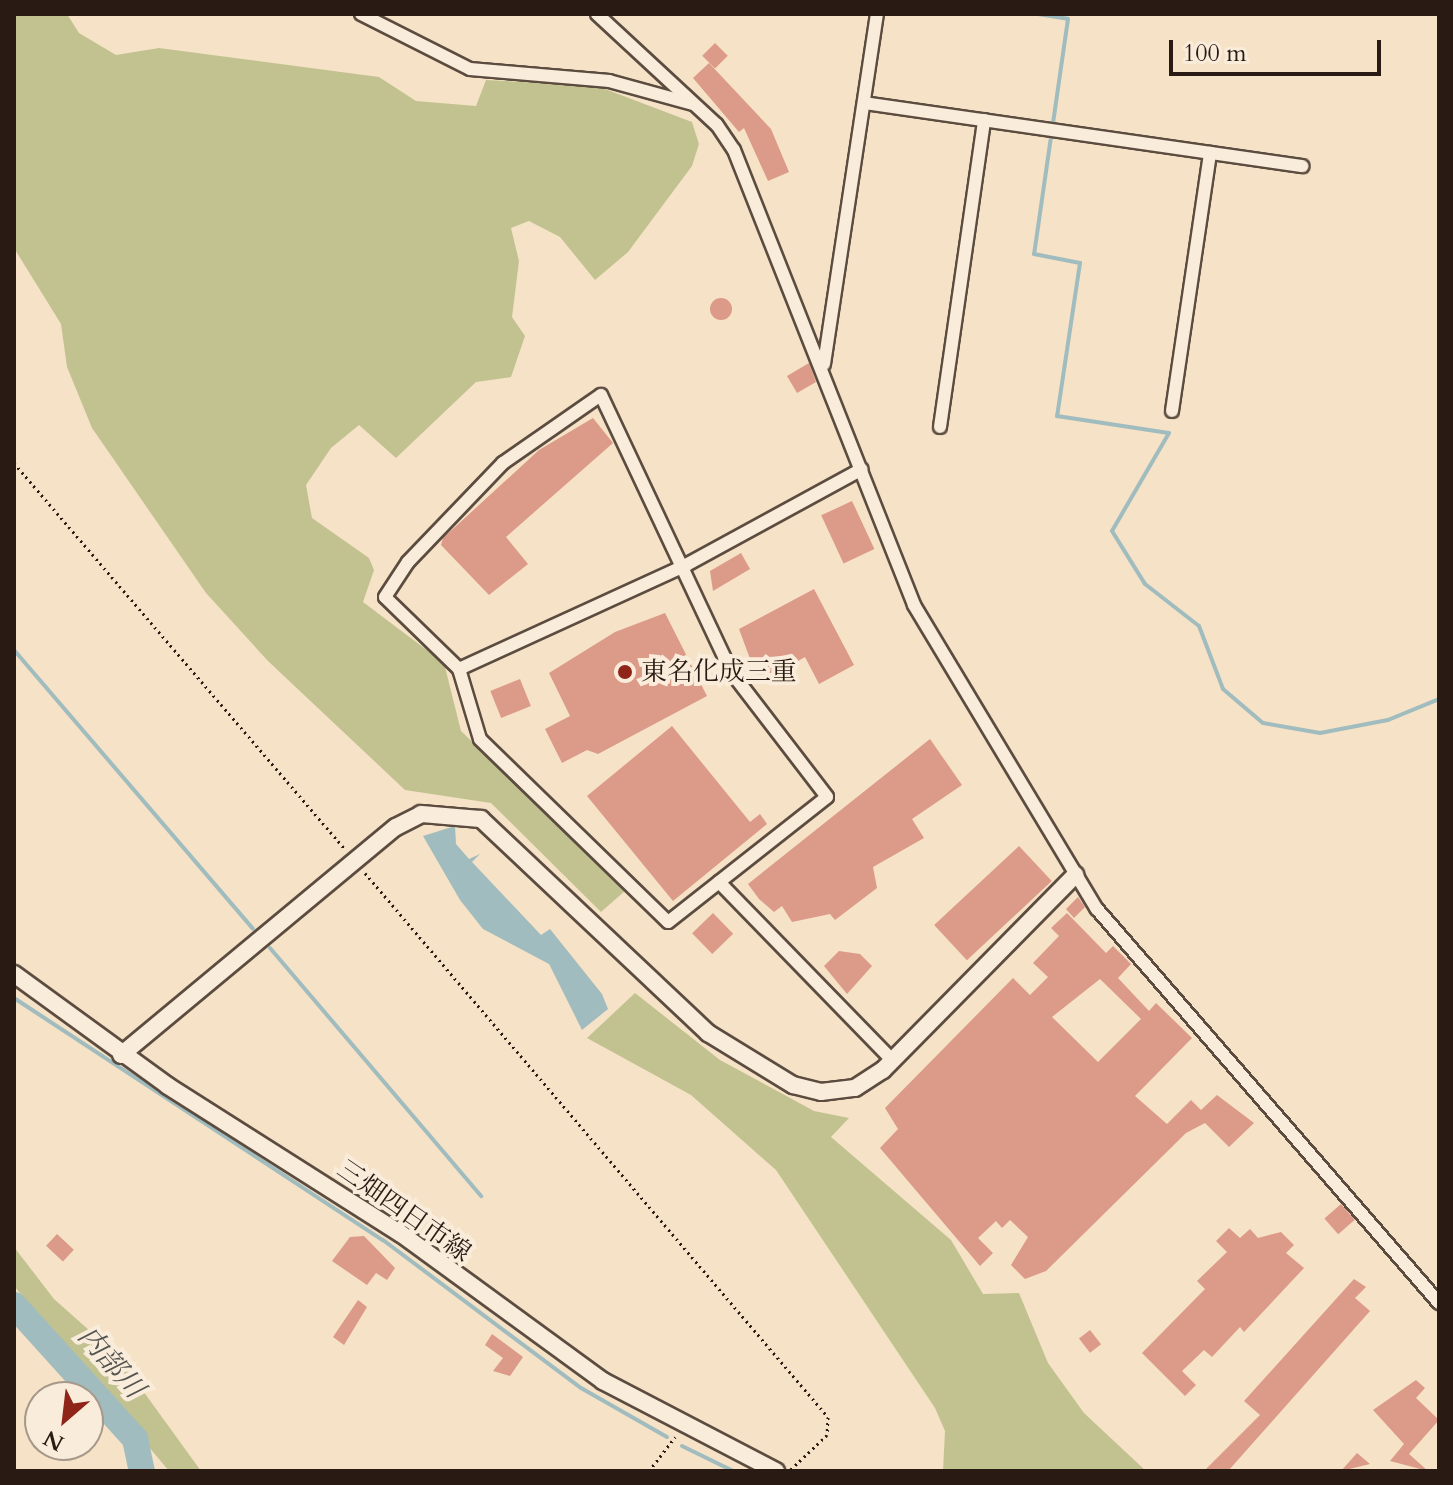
<!DOCTYPE html>
<meta charset="utf-8">
<style>
body{margin:0}
#map{position:relative;width:1453px;height:1485px;overflow:hidden;background:#f6e2c6;font-family:Cardo,"Noto Serif JP",serif}
div>[style]{position:absolute}
[style*='--x']{left:calc(var(--x)*1px);top:calc(var(--y)*1px);width:calc(var(--w)*1px);rotate:calc(var(--a)*1deg)}
.green>*{inset:0;background:#c2c291}
.water>*{inset:0;background:#a0bcbe}
.stream>*{height:4px;margin:-2px;padding:0 2px;transform-origin:2px;border-radius:2px;background:#a0bcbe}
.river>*{height:26px;margin:-13px;padding:0 13px;transform-origin:13px;border-radius:13px;background:#a0bcbe}
.building>*{inset:0;background:#dc9a88;transform-origin:0 0}
.round{border-radius:50%}
.path>*{height:3px;margin-top:-1.5px;transform-origin:0;background:repeating-linear-gradient(90deg,#291a13 0 2px,transparent 0 6px)}
.roads{filter:drop-shadow(2px 0 #5c4c40) drop-shadow(-2px 0 #5c4c40) drop-shadow(0 2px #5c4c40) drop-shadow(0 -2px #5c4c40)}
.street>*{height:12px;margin:-6px;padding:0 6px;transform-origin:6px;border-radius:6px;background:#f9ecda}
.secondary>*{height:16px;margin:-8px;padding:0 8px;transform-origin:8px;border-radius:8px;background:#f9ecda}
.dots>*{width:22px;height:22px;translate:-50% -50%;box-sizing:border-box;border:4px solid #f9ecda;border-radius:50%}
span{translate:-50% -50%;white-space:nowrap;text-align:center;line-height:1.15;-webkit-text-stroke:8px #f9ecda;paint-order:stroke}
.poi-label{font-size:26px;color:#291a13}
.left{translate:0 -50%;text-align:left}
.street-label{font-size:26px;color:#291a13}
.water-label{font-size:28px;color:#53534f;font-style:italic}
.frame{position:absolute;inset:0;border:16px solid #291a13;pointer-events:none}
.north{position:absolute;left:24px;top:1381px;width:80px;height:80px;box-sizing:border-box;background:#f9ecda;border:2px solid #a6988a;border-radius:50%;rotate:208deg;font-size:22px;font-weight:700;line-height:32px;text-align:center;color:#291a13}
.north::after{content:'';display:block;margin:auto;width:28px;height:36px;background:#8f2418;clip-path:polygon(50% 0,100% 100%,50% 72%,0 100%)}
.scale{position:absolute;left:1169px;top:40px;width:212px;height:36px;box-sizing:border-box;border:4px solid #291a13;border-top:0;padding-left:10px;font-size:24px;line-height:28px;white-space:nowrap;color:#291a13;-webkit-text-stroke:6px #f9ecda;paint-order:stroke}
</style>
<div id="map">
<div class="green">
<div style="clip-path:polygon(14px 14px,67px 14px,79px 33px,116px 55px,159px 48px,379px 77px,416px 101px,476px 106px,486px 80px,597px 86px,692px 122px,699px 144px,692px 166px,628px 252px,595px 280px,560px 237px,529px 221px,511px 228px,519px 261px,512px 317px,525px 336px,511px 377px,476px 382px,396px 458px,359px 425px,331px 448px,306px 485px,312px 518px,369px 558px,374px 570px,363px 602px,444px 663px,461px 731px,626px 890px,601px 912px,491px 803px,405px 790px,268px 661px,206px 593px,92px 428px,67px 367px,61px 324px,14px 248px)"></div>
<div style="clip-path:polygon(635px 993px,720px 1060px,814px 1111px,849px 1118px,831px 1137px,951px 1240px,983px 1294px,1019px 1293px,1048px 1363px,1084px 1413px,1146px 1471px,943px 1471px,945px 1431px,935px 1408px,776px 1170px,691px 1095px,587px 1038px)"></div>
<div style="clip-path:polygon(14px 1247px,54px 1299px,117px 1355px,201px 1471px,169px 1471px,14px 1286px)"></div>
</div>
<div class="water">
<div style="clip-path:polygon(455px 826px,456px 844px,469px 859px,480px 854px,472px 862px,541px 935px,550px 929px,602px 994px,608px 1009px,582px 1030px,549px 964px,483px 929px,460px 900px,423px 836px)"></div>
</div>
<div class="stream">
<div style="--x:1038;--y:14;--w:30;--a:9"></div>
<div style="--x:1068;--y:19;--w:237;--a:98.2"></div>
<div style="--x:1034;--y:254;--w:47;--a:11.1"></div>
<div style="--x:1080;--y:263;--w:155;--a:98.5"></div>
<div style="--x:1057;--y:416;--w:113;--a:8.6"></div>
<div style="--x:1169;--y:433;--w:113;--a:120.2"></div>
<div style="--x:1112;--y:531;--w:62;--a:58.1"></div>
<div style="--x:1145;--y:584;--w:68;--a:37.9"></div>
<div style="--x:1199;--y:626;--w:67;--a:69.1"></div>
<div style="--x:1223;--y:689;--w:52;--a:40.4"></div>
<div style="--x:1263;--y:723;--w:58;--a:10"></div>
<div style="--x:1320;--y:733;--w:69;--a:-10.8"></div>
<div style="--x:1388;--y:720;--w:55;--a:-22.4"></div>
<div style="--x:14;--y:650;--w:367;--a:49.4"></div>
<div style="--x:270;--y:948;--w:326;--a:49.6"></div>
<div style="--x:14;--y:998;--w:441;--a:33.3"></div>
<div style="--x:383;--y:1240;--w:247;--a:36.8"></div>
<div style="--x:581;--y:1388;--w:99;--a:29.7"></div>
<div style="--x:682;--y:1446;--w:57;--a:26.1"></div>
</div>
<div class="river">
<div style="--x:14;--y:1305;--w:181;--a:47.9"></div>
<div style="--x:135;--y:1439;--w:33;--a:78"></div>
</div>
<div class="building">
<div style="left:715px;top:43px;width:18px;height:18px;rotate:45deg"></div>
<div style="clip-path:polygon(709px 63px,771px 129px,789px 172px,768px 181px,744px 128px,739px 132px,693px 78px)"></div>
<div class="round" style="left:710px;top:298px;width:22px;height:22px"></div>
<div style="clip-path:polygon(809px 363px,816px 382px,797px 393px,787px 376px)"></div>
<div style="clip-path:polygon(593px 418px,613px 443px,506px 537px,528px 564px,489px 595px,441px 545px,443px 538px,539px 450px)"></div>
<div style="left:852px;top:501px;width:53px;height:34px;rotate:65deg"></div>
<div style="clip-path:polygon(741px 553px,750px 569px,713px 591px,710px 571px)"></div>
<div style="clip-path:polygon(814px 589px,854px 665px,819px 684px,805px 657px,759px 683px,739px 629px)"></div>
<div style="clip-path:polygon(665px 613px,707px 696px,598px 754px,587px 750px,562px 763px,545px 729px,570px 716px,549px 673px,615px 632px)"></div>
<div style="left:520px;top:679px;width:29px;height:32px;rotate:68deg"></div>
<div style="clip-path:polygon(672px 726px,750px 822px,760px 814px,767px 824px,673px 901px,587px 796px)"></div>
<div style="clip-path:polygon(930px 739px,962px 785px,912px 819px,924px 838px,873px 867px,877px 888px,835px 920px,830px 914px,792px 922px,782px 906px,774px 912px,759px 899px,748px 884px)"></div>
<div style="left:1019px;top:846px;width:48px;height:116px;rotate:47deg"></div>
<div style="clip-path:polygon(1078px 897px,1085px 907px,1074px 918px,1066px 909px)"></div>
<div style="left:713px;top:913px;width:29px;height:29px;rotate:46deg"></div>
<div style="clip-path:polygon(evenodd,1067px 913px,1106px 953px,1113px 946px,1131px 964px,1118px 978px,1149px 1011px,1156px 1003px,1192px 1038px,1135px 1096px,1167px 1124px,1191px 1100px,1201px 1110px,1217px 1095px,1254px 1123px,1229px 1147px,1205px 1123px,1186px 1133px,1046px 1271px,1025px 1279px,1011px 1265px,1028px 1237px,1010px 1220px,1002px 1228px,996px 1221px,978px 1238px,993px 1253px,980px 1266px,880px 1148px,898px 1129px,885px 1108px,1013px 978px,1030px 995px,1048px 977px,1033px 963px,1059px 936px,1051px 928px,1067px 913px,1100px 979px,1141px 1019px,1098px 1062px,1052px 1017px,1100px 979px)"></div>
<div style="clip-path:polygon(839px 951px,860px 954px,872px 966px,847px 994px,824px 966px)"></div>
<div style="left:1341px;top:1204px;width:21px;height:22px;rotate:49deg"></div>
<div style="clip-path:polygon(1229px 1228px,1240px 1238px,1250px 1229px,1258px 1238px,1281px 1232px,1294px 1245px,1286px 1253px,1304px 1268px,1244px 1332px,1240px 1327px,1212px 1357px,1204px 1350px,1182px 1371px,1196px 1385px,1185px 1396px,1142px 1353px,1205px 1289px,1197px 1281px,1227px 1252px,1216px 1241px)"></div>
<div style="left:57px;top:1234px;width:23px;height:16px;rotate:43deg"></div>
<div style="clip-path:polygon(364px 1236px,395px 1268px,387px 1280px,376px 1273px,367px 1285px,332px 1261px,350px 1237px)"></div>
<div style="clip-path:polygon(1354px 1279px,1366px 1287px,1355px 1298px,1370px 1311px,1228px 1471px,1204px 1471px,1260px 1415px,1244px 1401px)"></div>
<div style="clip-path:polygon(358px 1300px,367px 1307px,344px 1345px,333px 1337px)"></div>
<div style="left:1090px;top:1330px;width:18px;height:14px;rotate:52deg"></div>
<div style="clip-path:polygon(492px 1334px,523px 1357px,510px 1376px,493px 1371px,503px 1358px,485px 1345px)"></div>
<div style="clip-path:polygon(1416px 1380px,1425px 1388px,1416px 1398px,1439px 1420px,1409px 1454px,1428px 1471px,1390px 1461px,1404px 1444px,1373px 1410px)"></div>
<div style="clip-path:polygon(1357px 1453px,1370px 1464px,1341px 1471px)"></div>
</div>
<div class="path">
<div style="--x:14;--y:463;--w:508;--a:49.39"></div>
<div style="--x:365;--y:873;--w:714;--a:49.6"></div>
<div style="--x:828;--y:1417;--w:18;--a:93"></div>
<div style="--x:827;--y:1435;--w:51;--a:136.6"></div>
<div style="--x:649;--y:1471;--w:43;--a:-52.6"></div>
</div>
<div class="roads">
<div class="street">
<div style="--x:361;--y:14;--w:122;--a:26.8"></div>
<div style="--x:470;--y:69;--w:140;--a:4.9"></div>
<div style="--x:609;--y:81;--w:87;--a:15.3"></div>
<div style="--x:597;--y:14;--w:163;--a:42.8"></div>
<div style="--x:717;--y:125;--w:30;--a:56"></div>
<div style="--x:734;--y:150;--w:489;--a:68.4"></div>
<div style="--x:914;--y:605;--w:355;--a:59"></div>
<div style="--x:1097;--y:909;--w:522;--a:49.04"></div>
<div style="--x:864;--y:103;--w:443;--a:8.2"></div>
<div style="--x:824;--y:364;--w:354;--a:-81.4"></div>
<div style="--x:601;--y:395;--w:307;--a:64.8"></div>
<div style="--x:732;--y:673;--w:156;--a:52.5"></div>
<div style="--x:827;--y:797;--w:202;--a:141.8"></div>
<div style="--x:668;--y:922;--w:262;--a:-135.8"></div>
<div style="--x:480;--y:739;--w:73;--a:-106.7"></div>
<div style="--x:459;--y:669;--w:103;--a:-135.8"></div>
<div style="--x:385;--y:597;--w:42;--a:-56.7"></div>
<div style="--x:408;--y:562;--w:137;--a:-46.2"></div>
<div style="--x:503;--y:463;--w:119;--a:-34.8"></div>
<div style="--x:1172;--y:411;--w:261;--a:-81.6"></div>
<div style="--x:940;--y:427;--w:310;--a:-81.8"></div>
<div style="--x:459;--y:669;--w:250;--a:-24.6"></div>
<div style="--x:686;--y:565;--w:200;--a:-28.6"></div>
<div style="--x:719;--y:882;--w:250;--a:45.8"></div>
</div>
<div class="secondary">
<div style="--x:14;--y:974;--w:190;--a:36"></div>
<div style="--x:168;--y:1086;--w:275;--a:32.4"></div>
<div style="--x:400;--y:1233;--w:251;--a:36.1"></div>
<div style="--x:603;--y:1381;--w:195;--a:27.5"></div>
<div style="--x:121;--y:1055;--w:357;--a:-39.7"></div>
<div style="--x:396;--y:827;--w:28;--a:-27"></div>
<div style="--x:421;--y:814;--w:60;--a:4.8"></div>
<div style="--x:481;--y:819;--w:312;--a:43.3"></div>
<div style="--x:708;--y:1033;--w:100;--a:31.5"></div>
<div style="--x:793;--y:1085;--w:29;--a:14"></div>
<div style="--x:821;--y:1092;--w:34;--a:-7"></div>
<div style="--x:855;--y:1088;--w:33;--a:-33"></div>
<div style="--x:883;--y:1070;--w:274;--a:-45.4"></div>
</div>
</div>
<div class="dots">
<div style="left:625px;top:672px;background:#8f2418"></div>
</div>
<div class="poi-label">
<span class="left" style="left:641px;top:672px">東名化成三重</span>
</div>
<div class="street-label">
<span style="left:404px;top:1211px;rotate:35deg">三畑四日市線</span>
</div>
<div class="water-label">
<span style="left:111px;top:1362px;rotate:49deg">内部川</span>
</div>
<div class="frame"></div>
<div class="north">N</div>
<div class="scale">100 m</div>
</div>
